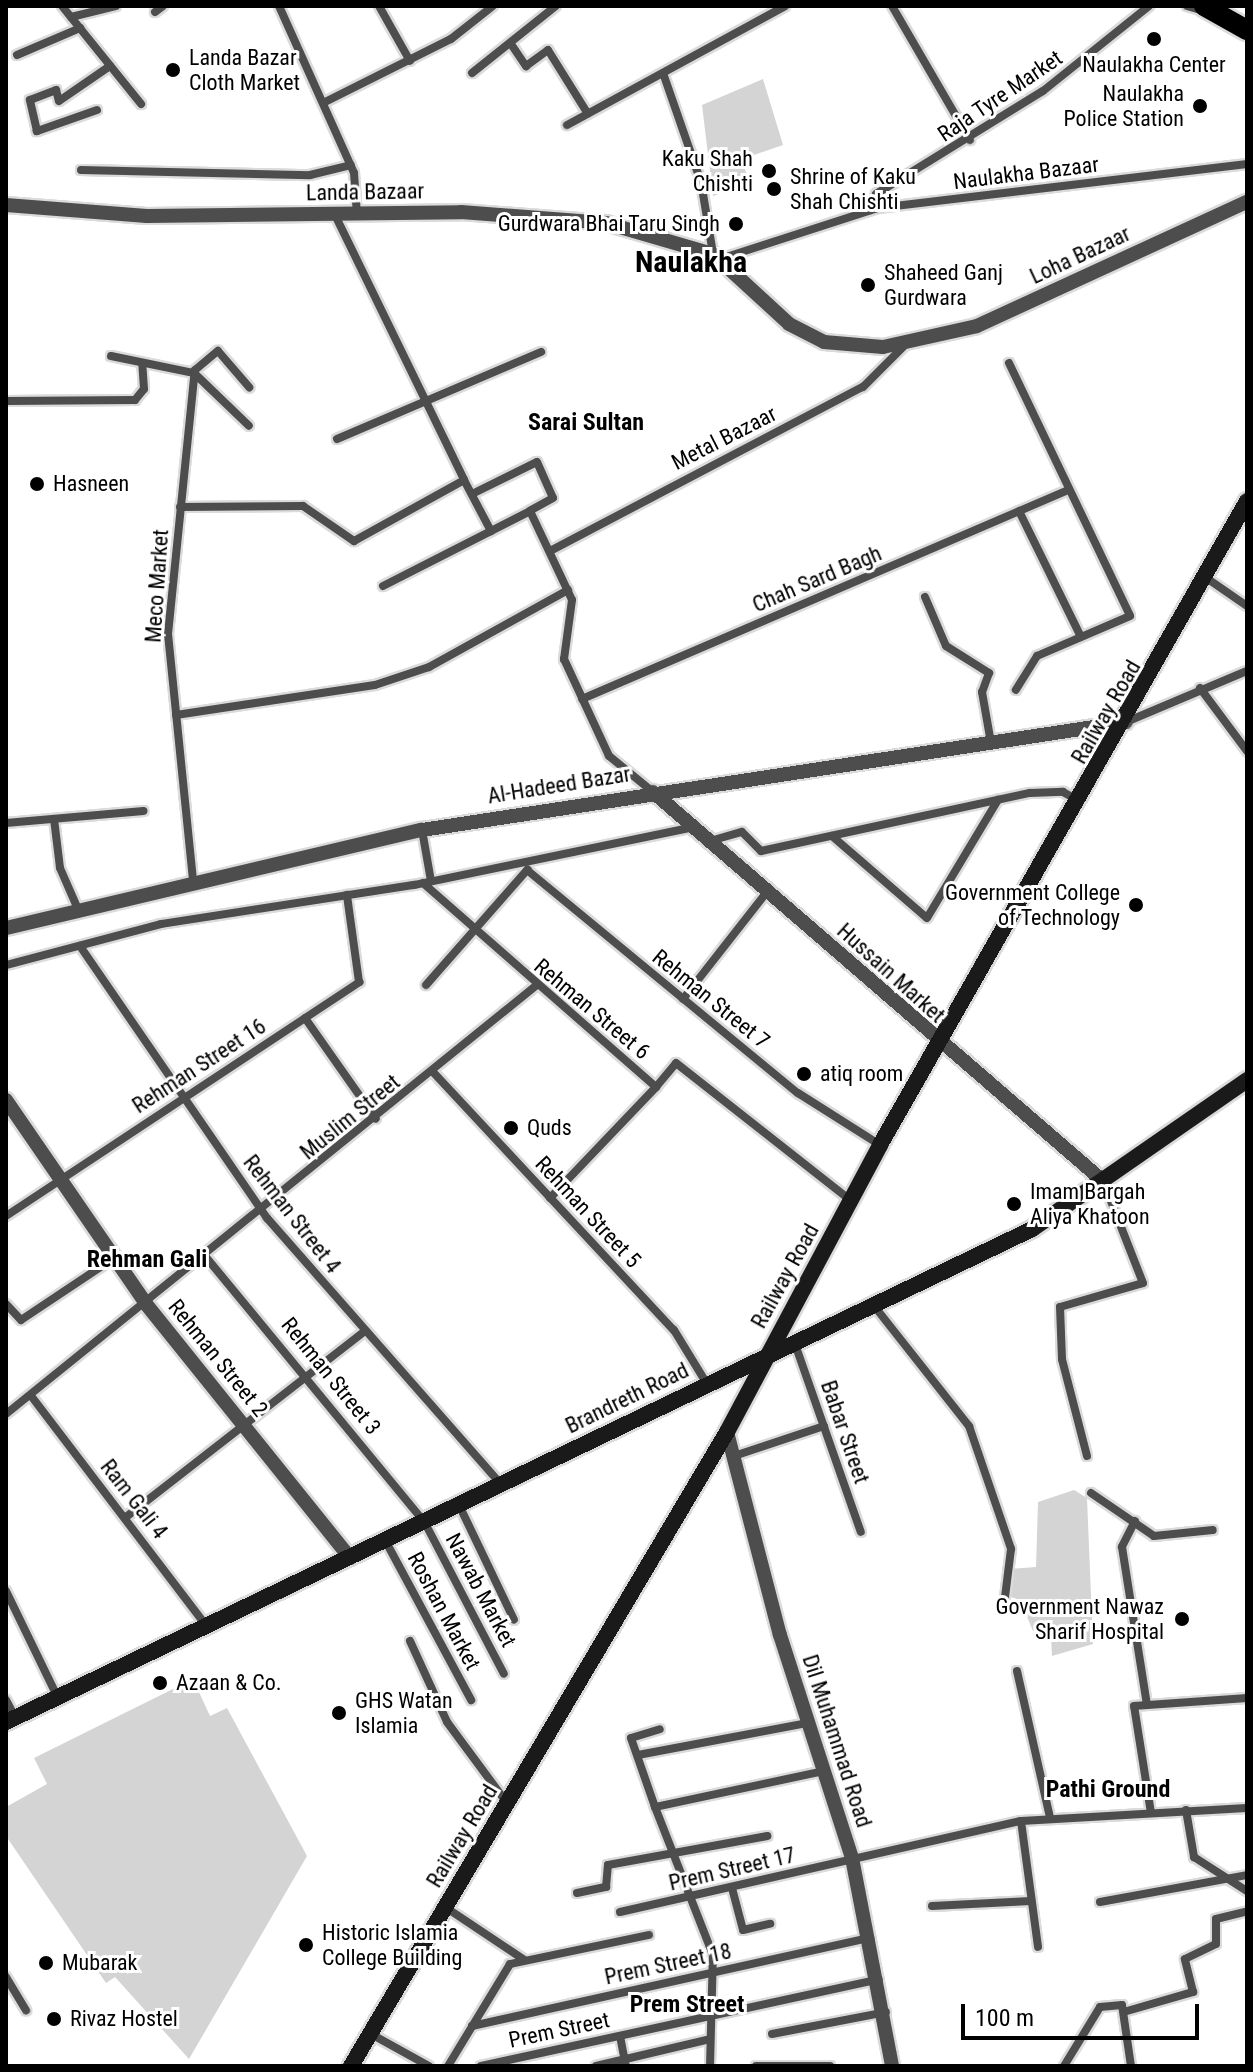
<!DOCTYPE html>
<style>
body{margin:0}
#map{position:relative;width:1253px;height:2072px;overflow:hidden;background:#fff;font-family:"Roboto Condensed",sans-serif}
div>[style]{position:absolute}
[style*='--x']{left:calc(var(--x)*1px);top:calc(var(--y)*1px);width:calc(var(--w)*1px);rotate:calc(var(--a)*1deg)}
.green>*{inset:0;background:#d4d4d4}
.roads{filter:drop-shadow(2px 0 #dbdbdb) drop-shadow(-2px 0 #dbdbdb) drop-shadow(0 2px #dbdbdb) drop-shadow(0 -2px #dbdbdb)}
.minor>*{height:8px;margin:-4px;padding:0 4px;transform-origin:4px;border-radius:4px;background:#4d4d4d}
.tertiary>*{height:14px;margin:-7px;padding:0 7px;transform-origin:7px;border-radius:7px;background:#4d4d4d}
.secondary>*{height:16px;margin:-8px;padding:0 8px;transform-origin:8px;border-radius:8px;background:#1a1a1a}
.primary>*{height:20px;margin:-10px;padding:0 10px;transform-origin:10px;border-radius:10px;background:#000}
.dots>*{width:22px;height:22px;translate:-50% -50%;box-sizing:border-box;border:4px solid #fff;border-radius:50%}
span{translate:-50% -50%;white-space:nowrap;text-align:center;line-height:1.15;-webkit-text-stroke:6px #fff;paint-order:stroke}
.poi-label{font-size:22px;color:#000}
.left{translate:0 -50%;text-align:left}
.right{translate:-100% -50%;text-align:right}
.street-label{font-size:22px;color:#000}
.neighbourhood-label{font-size:24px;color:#000;font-weight:700}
.district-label{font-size:30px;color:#000;font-weight:700}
.frame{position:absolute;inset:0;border:8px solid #000;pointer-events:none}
.scale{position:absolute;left:961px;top:2004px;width:238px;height:36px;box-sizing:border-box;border:4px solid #000;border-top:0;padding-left:10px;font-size:24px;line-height:28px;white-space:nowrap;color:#000;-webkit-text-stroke:6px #fff;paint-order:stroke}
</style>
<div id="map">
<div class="green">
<div style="clip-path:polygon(763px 79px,783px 145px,742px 159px,749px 183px,713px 196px,702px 105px)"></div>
<div style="clip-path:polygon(1074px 1490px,1087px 1498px,1093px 1644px,1052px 1656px,1051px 1636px,1033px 1631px,1020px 1600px,1005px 1595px,1008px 1569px,1036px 1567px,1038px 1502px)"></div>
<div style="clip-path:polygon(193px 1679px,210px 1716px,227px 1708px,307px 1856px,189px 2059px,115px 1977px,106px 1983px,6px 1836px,6px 1807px,47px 1784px,34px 1758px)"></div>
</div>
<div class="roads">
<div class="minor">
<div style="--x:62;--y:6;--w:126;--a:51.1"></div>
<div style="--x:279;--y:6;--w:183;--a:65.8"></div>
<div style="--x:354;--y:173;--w:42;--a:85.9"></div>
<div style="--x:379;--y:6;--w:63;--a:60.6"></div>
<div style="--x:892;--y:6;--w:155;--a:59.8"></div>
<div style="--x:1187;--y:6;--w:18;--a:16"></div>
<div style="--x:155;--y:12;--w:10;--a:-37"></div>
<div style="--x:71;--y:17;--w:46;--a:-13.7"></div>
<div style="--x:511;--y:44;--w:27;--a:56"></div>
<div style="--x:526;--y:66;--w:27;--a:-36"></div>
<div style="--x:548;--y:50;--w:75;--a:58"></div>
<div style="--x:17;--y:55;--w:69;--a:-23.2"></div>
<div style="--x:472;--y:73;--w:107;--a:-38.6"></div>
<div style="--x:663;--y:73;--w:115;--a:70.8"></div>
<div style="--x:701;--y:182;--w:73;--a:80.5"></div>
<div style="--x:325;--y:102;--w:141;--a:-26.6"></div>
<div style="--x:451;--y:39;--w:53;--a:-38.2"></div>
<div style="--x:97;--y:110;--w:64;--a:160.7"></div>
<div style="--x:37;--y:131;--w:32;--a:-103"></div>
<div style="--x:30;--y:100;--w:28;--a:-21"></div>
<div style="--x:56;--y:90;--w:11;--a:75"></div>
<div style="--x:59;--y:101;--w:62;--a:-34.5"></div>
<div style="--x:567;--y:125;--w:248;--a:-28.6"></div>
<div style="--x:81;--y:170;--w:229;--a:1.3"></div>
<div style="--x:310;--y:175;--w:42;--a:-13.7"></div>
<div style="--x:870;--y:210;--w:17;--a:-69"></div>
<div style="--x:876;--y:194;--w:196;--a:-31.7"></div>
<div style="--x:1043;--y:91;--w:136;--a:-38.7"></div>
<div style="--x:336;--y:217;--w:292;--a:64"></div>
<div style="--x:720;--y:259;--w:166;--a:-17.9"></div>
<div style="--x:878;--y:208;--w:372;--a:-6.8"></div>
<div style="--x:111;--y:356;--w:85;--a:11.6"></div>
<div style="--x:194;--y:373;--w:76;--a:43.9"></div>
<div style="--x:1009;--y:363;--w:280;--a:64.4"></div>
<div style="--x:1130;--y:616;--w:101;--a:156.7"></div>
<div style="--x:1037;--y:656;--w:40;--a:122"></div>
<div style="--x:6;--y:401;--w:129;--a:-0.4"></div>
<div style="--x:135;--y:400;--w:14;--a:-51"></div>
<div style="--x:144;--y:389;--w:26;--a:-94"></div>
<div style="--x:337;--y:439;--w:222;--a:-23.1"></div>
<div style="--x:472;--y:494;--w:72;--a:-26.2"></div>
<div style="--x:537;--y:462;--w:39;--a:66"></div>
<div style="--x:553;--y:498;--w:26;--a:151"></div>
<div style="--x:530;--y:511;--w:98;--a:64.7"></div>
<div style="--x:572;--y:600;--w:60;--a:97.7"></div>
<div style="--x:564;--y:659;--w:107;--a:65.1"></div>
<div style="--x:609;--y:756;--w:57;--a:39.3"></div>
<div style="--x:180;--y:507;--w:123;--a:-0.5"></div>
<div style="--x:303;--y:506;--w:62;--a:34.5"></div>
<div style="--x:354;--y:541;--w:126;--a:-29"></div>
<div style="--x:464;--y:480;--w:58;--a:62.1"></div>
<div style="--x:1019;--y:511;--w:140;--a:63.8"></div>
<div style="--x:550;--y:551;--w:353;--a:-27.7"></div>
<div style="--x:863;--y:387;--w:58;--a:-45"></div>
<div style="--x:1205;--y:577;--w:51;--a:34.6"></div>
<div style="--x:383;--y:586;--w:165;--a:-27"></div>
<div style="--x:925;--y:597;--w:53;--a:66.8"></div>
<div style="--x:946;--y:646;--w:51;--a:32.1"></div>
<div style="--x:989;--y:673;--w:20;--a:110"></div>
<div style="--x:982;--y:692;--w:52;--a:80"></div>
<div style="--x:1200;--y:688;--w:79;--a:53.3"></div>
<div style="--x:582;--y:699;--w:527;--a:-23.26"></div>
<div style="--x:176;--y:715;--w:201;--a:-8.6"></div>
<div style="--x:375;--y:685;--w:57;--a:-18.4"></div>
<div style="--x:429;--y:667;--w:159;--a:-29"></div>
<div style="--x:1126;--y:722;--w:131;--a:-22.9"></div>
<div style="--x:54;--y:819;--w:49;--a:83"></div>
<div style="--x:60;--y:868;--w:43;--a:66.4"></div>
<div style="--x:6;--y:823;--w:138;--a:-5"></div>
<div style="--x:422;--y:830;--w:52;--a:80"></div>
<div style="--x:832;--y:836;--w:125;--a:40.8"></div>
<div style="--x:927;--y:918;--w:138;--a:-59"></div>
<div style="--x:710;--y:841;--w:33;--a:-16"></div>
<div style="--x:742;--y:832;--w:27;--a:45"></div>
<div style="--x:761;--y:851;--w:275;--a:-12.2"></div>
<div style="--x:1030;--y:793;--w:33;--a:-2"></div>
<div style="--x:1063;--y:792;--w:18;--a:29"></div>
<div style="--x:527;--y:870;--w:351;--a:39.5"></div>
<div style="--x:798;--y:1093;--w:97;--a:32.4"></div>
<div style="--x:193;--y:880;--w:247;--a:-95.8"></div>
<div style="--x:168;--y:634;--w:265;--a:-84.2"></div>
<div style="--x:195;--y:370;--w:30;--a:-40"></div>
<div style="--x:218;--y:351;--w:48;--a:49.3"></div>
<div style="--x:423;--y:883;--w:310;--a:41.2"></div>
<div style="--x:656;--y:1087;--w:31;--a:-50"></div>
<div style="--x:676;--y:1063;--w:221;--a:38.2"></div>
<div style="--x:80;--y:946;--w:330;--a:55.5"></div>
<div style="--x:267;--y:1218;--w:354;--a:48.7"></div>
<div style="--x:6;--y:965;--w:160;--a:-14.8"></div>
<div style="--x:161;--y:924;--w:256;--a:-8.8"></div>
<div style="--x:414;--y:885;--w:287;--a:-11.7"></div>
<div style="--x:426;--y:985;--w:154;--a:-48.7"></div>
<div style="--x:683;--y:999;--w:136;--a:-51.9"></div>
<div style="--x:305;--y:1018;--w:123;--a:54.9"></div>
<div style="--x:433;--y:1072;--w:353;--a:47"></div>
<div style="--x:674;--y:1330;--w:63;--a:58.6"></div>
<div style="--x:550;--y:1198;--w:153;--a:-46.3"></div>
<div style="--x:6;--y:1216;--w:424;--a:-33.5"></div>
<div style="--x:359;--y:982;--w:88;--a:-97.9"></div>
<div style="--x:205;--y:1256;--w:346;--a:50.5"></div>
<div style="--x:425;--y:1523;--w:170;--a:62.4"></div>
<div style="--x:6;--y:1304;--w:22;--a:47"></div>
<div style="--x:21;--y:1320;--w:112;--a:-33.7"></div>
<div style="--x:875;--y:1307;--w:152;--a:51.7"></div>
<div style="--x:969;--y:1426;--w:130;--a:71.1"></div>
<div style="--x:1011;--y:1549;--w:56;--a:97.1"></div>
<div style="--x:795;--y:1344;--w:199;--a:70.7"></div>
<div style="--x:32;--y:1397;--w:287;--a:52.7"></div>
<div style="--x:6;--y:1414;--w:683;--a:-38.94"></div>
<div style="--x:734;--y:1456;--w:95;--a:-18.4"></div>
<div style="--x:1087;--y:1456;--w:100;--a:-104.5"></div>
<div style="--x:1062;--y:1359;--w:52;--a:-92.2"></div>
<div style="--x:1060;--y:1307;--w:86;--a:-16.1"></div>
<div style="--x:1143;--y:1283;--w:110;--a:-111.4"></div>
<div style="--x:1091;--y:1493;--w:76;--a:34.3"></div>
<div style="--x:1154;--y:1536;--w:59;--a:-5.8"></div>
<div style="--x:459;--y:1505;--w:127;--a:64.4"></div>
<div style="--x:126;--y:1517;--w:303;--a:-37.9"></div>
<div style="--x:1135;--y:1521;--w:29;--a:117"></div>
<div style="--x:1122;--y:1547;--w:160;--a:81"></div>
<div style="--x:385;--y:1540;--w:182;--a:61.7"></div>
<div style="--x:6;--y:1591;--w:119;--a:64.1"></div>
<div style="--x:410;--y:1641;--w:89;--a:65.4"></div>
<div style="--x:447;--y:1722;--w:101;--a:53.5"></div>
<div style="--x:1017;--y:1671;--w:151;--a:77.3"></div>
<div style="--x:6;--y:1700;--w:19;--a:62"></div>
<div style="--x:638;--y:1755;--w:173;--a:-10.7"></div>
<div style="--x:655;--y:1807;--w:73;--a:-109.2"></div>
<div style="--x:631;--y:1738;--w:30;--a:-17"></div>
<div style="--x:1186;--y:1810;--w:48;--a:80.3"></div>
<div style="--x:1194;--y:1857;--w:63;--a:32.7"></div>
<div style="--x:1151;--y:1813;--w:108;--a:-99"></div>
<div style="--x:1134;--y:1706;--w:113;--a:-4"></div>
<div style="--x:1021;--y:1821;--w:127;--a:82.3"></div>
<div style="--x:732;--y:1888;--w:43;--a:75.3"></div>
<div style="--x:743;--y:1930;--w:28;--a:-13"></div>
<div style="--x:577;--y:1893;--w:30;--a:-12"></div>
<div style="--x:606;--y:1887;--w:22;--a:-85"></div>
<div style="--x:608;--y:1865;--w:162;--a:-10.3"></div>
<div style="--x:1100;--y:1902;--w:149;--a:-10.4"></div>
<div style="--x:932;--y:1906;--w:99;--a:-2.9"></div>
<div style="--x:445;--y:1907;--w:94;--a:33.7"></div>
<div style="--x:620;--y:1912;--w:411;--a:-12.8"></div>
<div style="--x:1021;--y:1821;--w:226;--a:-3.3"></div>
<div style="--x:6;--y:1977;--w:39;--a:59"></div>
<div style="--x:1127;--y:2011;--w:69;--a:-16.1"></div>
<div style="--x:1193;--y:1992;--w:34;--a:-104"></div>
<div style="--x:1185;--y:1959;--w:34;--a:-26"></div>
<div style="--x:1216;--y:1944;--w:25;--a:-90"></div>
<div style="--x:1216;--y:1919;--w:32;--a:-14"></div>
<div style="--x:472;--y:2026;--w:408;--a:-12.5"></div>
<div style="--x:371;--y:2034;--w:66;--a:28.9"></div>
<div style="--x:772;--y:2034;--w:116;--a:-10.9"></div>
<div style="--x:620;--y:2036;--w:31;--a:79"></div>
<div style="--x:448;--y:2066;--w:119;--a:-58.7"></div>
<div style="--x:510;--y:1964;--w:142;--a:-11.8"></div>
<div style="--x:481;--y:2066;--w:407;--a:-12.3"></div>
<div style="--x:596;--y:2066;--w:117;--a:-13.3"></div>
<div style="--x:710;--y:2066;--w:111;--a:-88.5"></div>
<div style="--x:713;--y:1955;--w:159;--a:-111.4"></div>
<div style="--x:655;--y:1807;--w:173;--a:-12"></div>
<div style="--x:756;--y:2066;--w:74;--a:0"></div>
<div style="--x:1064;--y:2066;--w:69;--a:-58.6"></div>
<div style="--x:1100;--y:2007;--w:22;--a:-5"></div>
<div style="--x:1122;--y:2005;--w:62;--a:81.6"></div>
</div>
<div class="tertiary">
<div style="--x:6;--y:205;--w:141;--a:4.5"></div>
<div style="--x:147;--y:216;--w:314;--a:-0.7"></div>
<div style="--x:461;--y:212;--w:145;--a:4.3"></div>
<div style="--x:606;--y:223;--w:111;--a:16.2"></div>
<div style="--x:713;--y:254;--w:103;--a:42.6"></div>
<div style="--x:789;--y:324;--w:39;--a:27"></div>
<div style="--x:824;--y:342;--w:59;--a:4.8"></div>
<div style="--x:883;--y:347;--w:96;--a:-12.6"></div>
<div style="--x:977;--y:326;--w:297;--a:-24.7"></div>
<div style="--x:653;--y:792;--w:595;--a:40.84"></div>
<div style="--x:6;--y:928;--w:427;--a:-13.3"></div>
<div style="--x:422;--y:830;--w:712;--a:-8.72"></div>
<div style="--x:6;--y:1100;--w:247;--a:55.5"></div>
<div style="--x:146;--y:1304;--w:326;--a:51.2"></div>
<div style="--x:727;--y:1432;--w:210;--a:75.4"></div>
<div style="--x:780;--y:1635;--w:234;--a:72.1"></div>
<div style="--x:852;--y:1858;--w:212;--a:79.1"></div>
</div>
<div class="secondary">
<div style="--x:6;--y:1722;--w:1138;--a:-25.66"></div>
<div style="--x:1032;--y:1229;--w:262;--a:-34.7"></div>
<div style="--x:351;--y:2066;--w:737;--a:-59.33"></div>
<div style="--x:727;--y:1432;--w:325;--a:-61.9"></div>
<div style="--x:880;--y:1145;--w:741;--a:-60.32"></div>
</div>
<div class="primary">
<div style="--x:1204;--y:6;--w:49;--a:29.2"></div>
</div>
</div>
<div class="dots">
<div style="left:1154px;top:39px;background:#000"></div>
<div style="left:173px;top:70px;background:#000"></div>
<div style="left:1200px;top:106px;background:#000"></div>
<div style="left:769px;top:171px;background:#000"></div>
<div style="left:774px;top:189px;background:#000"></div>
<div style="left:736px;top:224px;background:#000"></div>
<div style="left:868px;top:285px;background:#000"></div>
<div style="left:37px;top:484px;background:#000"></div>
<div style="left:1136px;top:905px;background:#000"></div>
<div style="left:804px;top:1074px;background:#000"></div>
<div style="left:511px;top:1128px;background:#000"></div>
<div style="left:1014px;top:1204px;background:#000"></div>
<div style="left:1182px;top:1619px;background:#000"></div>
<div style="left:160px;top:1683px;background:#000"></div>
<div style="left:339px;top:1713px;background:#000"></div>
<div style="left:306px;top:1945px;background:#000"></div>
<div style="left:46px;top:1963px;background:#000"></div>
<div style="left:54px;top:2019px;background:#000"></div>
</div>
<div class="poi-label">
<span class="left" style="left:189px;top:70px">Landa Bazar<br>Cloth Market</span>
<span style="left:1154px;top:65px">Naulakha Center</span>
<span class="right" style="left:1184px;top:106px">Naulakha<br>Police Station</span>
<span class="right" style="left:753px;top:171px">Kaku Shah<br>Chishti</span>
<span class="left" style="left:790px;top:189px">Shrine of Kaku<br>Shah Chishti</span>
<span class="right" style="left:720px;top:224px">Gurdwara Bhai Taru Singh</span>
<span class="left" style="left:884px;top:285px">Shaheed Ganj<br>Gurdwara</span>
<span class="left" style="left:53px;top:484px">Hasneen</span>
<span class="right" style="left:1120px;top:905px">Government College<br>of Technology</span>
<span class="left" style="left:820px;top:1074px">atiq room</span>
<span class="left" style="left:527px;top:1128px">Quds</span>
<span class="left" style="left:1030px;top:1204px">Imam Bargah<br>Aliya Khatoon</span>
<span class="right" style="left:1164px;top:1619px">Government Nawaz<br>Sharif Hospital</span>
<span class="left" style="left:176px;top:1683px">Azaan &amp; Co.</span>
<span class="left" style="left:355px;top:1713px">GHS Watan<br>Islamia</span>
<span class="left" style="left:322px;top:1945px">Historic Islamia<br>College Building</span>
<span class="left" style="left:62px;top:1963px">Mubarak</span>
<span class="left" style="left:70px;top:2019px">Rivaz Hostel</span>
</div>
<div class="street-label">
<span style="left:1000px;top:96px;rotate:-34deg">Raja Tyre Market</span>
<span style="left:1026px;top:173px;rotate:-7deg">Naulakha Bazaar</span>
<span style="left:365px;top:192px;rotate:-1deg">Landa Bazaar</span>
<span style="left:1080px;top:255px;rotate:-25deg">Loha Bazaar</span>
<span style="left:724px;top:438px;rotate:-27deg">Metal Bazaar</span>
<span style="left:817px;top:579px;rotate:-23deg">Chah Sard Bagh</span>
<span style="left:157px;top:586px;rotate:-86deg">Meco Market</span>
<span style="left:1106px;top:712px;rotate:-60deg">Railway Road</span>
<span style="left:559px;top:785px;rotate:-9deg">Al-Hadeed Bazar</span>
<span style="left:891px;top:973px;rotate:42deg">Hussain Market</span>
<span style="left:711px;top:999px;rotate:39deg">Rehman Street 7</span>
<span style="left:592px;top:1009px;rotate:40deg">Rehman Street 6</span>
<span style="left:199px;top:1066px;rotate:-33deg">Rehman Street 16</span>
<span style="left:350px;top:1117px;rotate:-39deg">Muslim Street</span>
<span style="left:588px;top:1212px;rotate:47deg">Rehman Street 5</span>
<span style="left:292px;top:1214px;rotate:52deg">Rehman Street 4</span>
<span style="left:785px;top:1276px;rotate:-61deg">Railway Road</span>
<span style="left:218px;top:1358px;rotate:51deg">Rehman Street 2</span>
<span style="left:331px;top:1376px;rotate:51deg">Rehman Street 3</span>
<span style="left:627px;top:1398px;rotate:-26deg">Brandreth Road</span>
<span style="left:845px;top:1432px;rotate:71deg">Babar Street</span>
<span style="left:134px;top:1499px;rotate:52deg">Ram Gali 4</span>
<span style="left:481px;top:1590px;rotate:62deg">Nawab Market</span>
<span style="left:444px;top:1611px;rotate:62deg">Roshan Market</span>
<span style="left:837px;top:1741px;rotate:72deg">Dil Muhammad Road</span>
<span style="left:462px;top:1836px;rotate:-59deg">Railway Road</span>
<span style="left:732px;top:1869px;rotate:-13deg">Prem Street 17</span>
<span style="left:668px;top:1964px;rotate:-12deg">Prem Street 18</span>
<span style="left:559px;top:2030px;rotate:-12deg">Prem Street</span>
</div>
<div class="neighbourhood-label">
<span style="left:586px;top:423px">Sarai Sultan</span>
<span style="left:147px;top:1260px">Rehman Gali</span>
<span style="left:1108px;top:1790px">Pathi Ground</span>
<span style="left:687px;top:2005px">Prem Street</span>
</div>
<div class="district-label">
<span style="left:691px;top:262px">Naulakha</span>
</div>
<div class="frame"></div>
<div class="scale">100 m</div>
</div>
